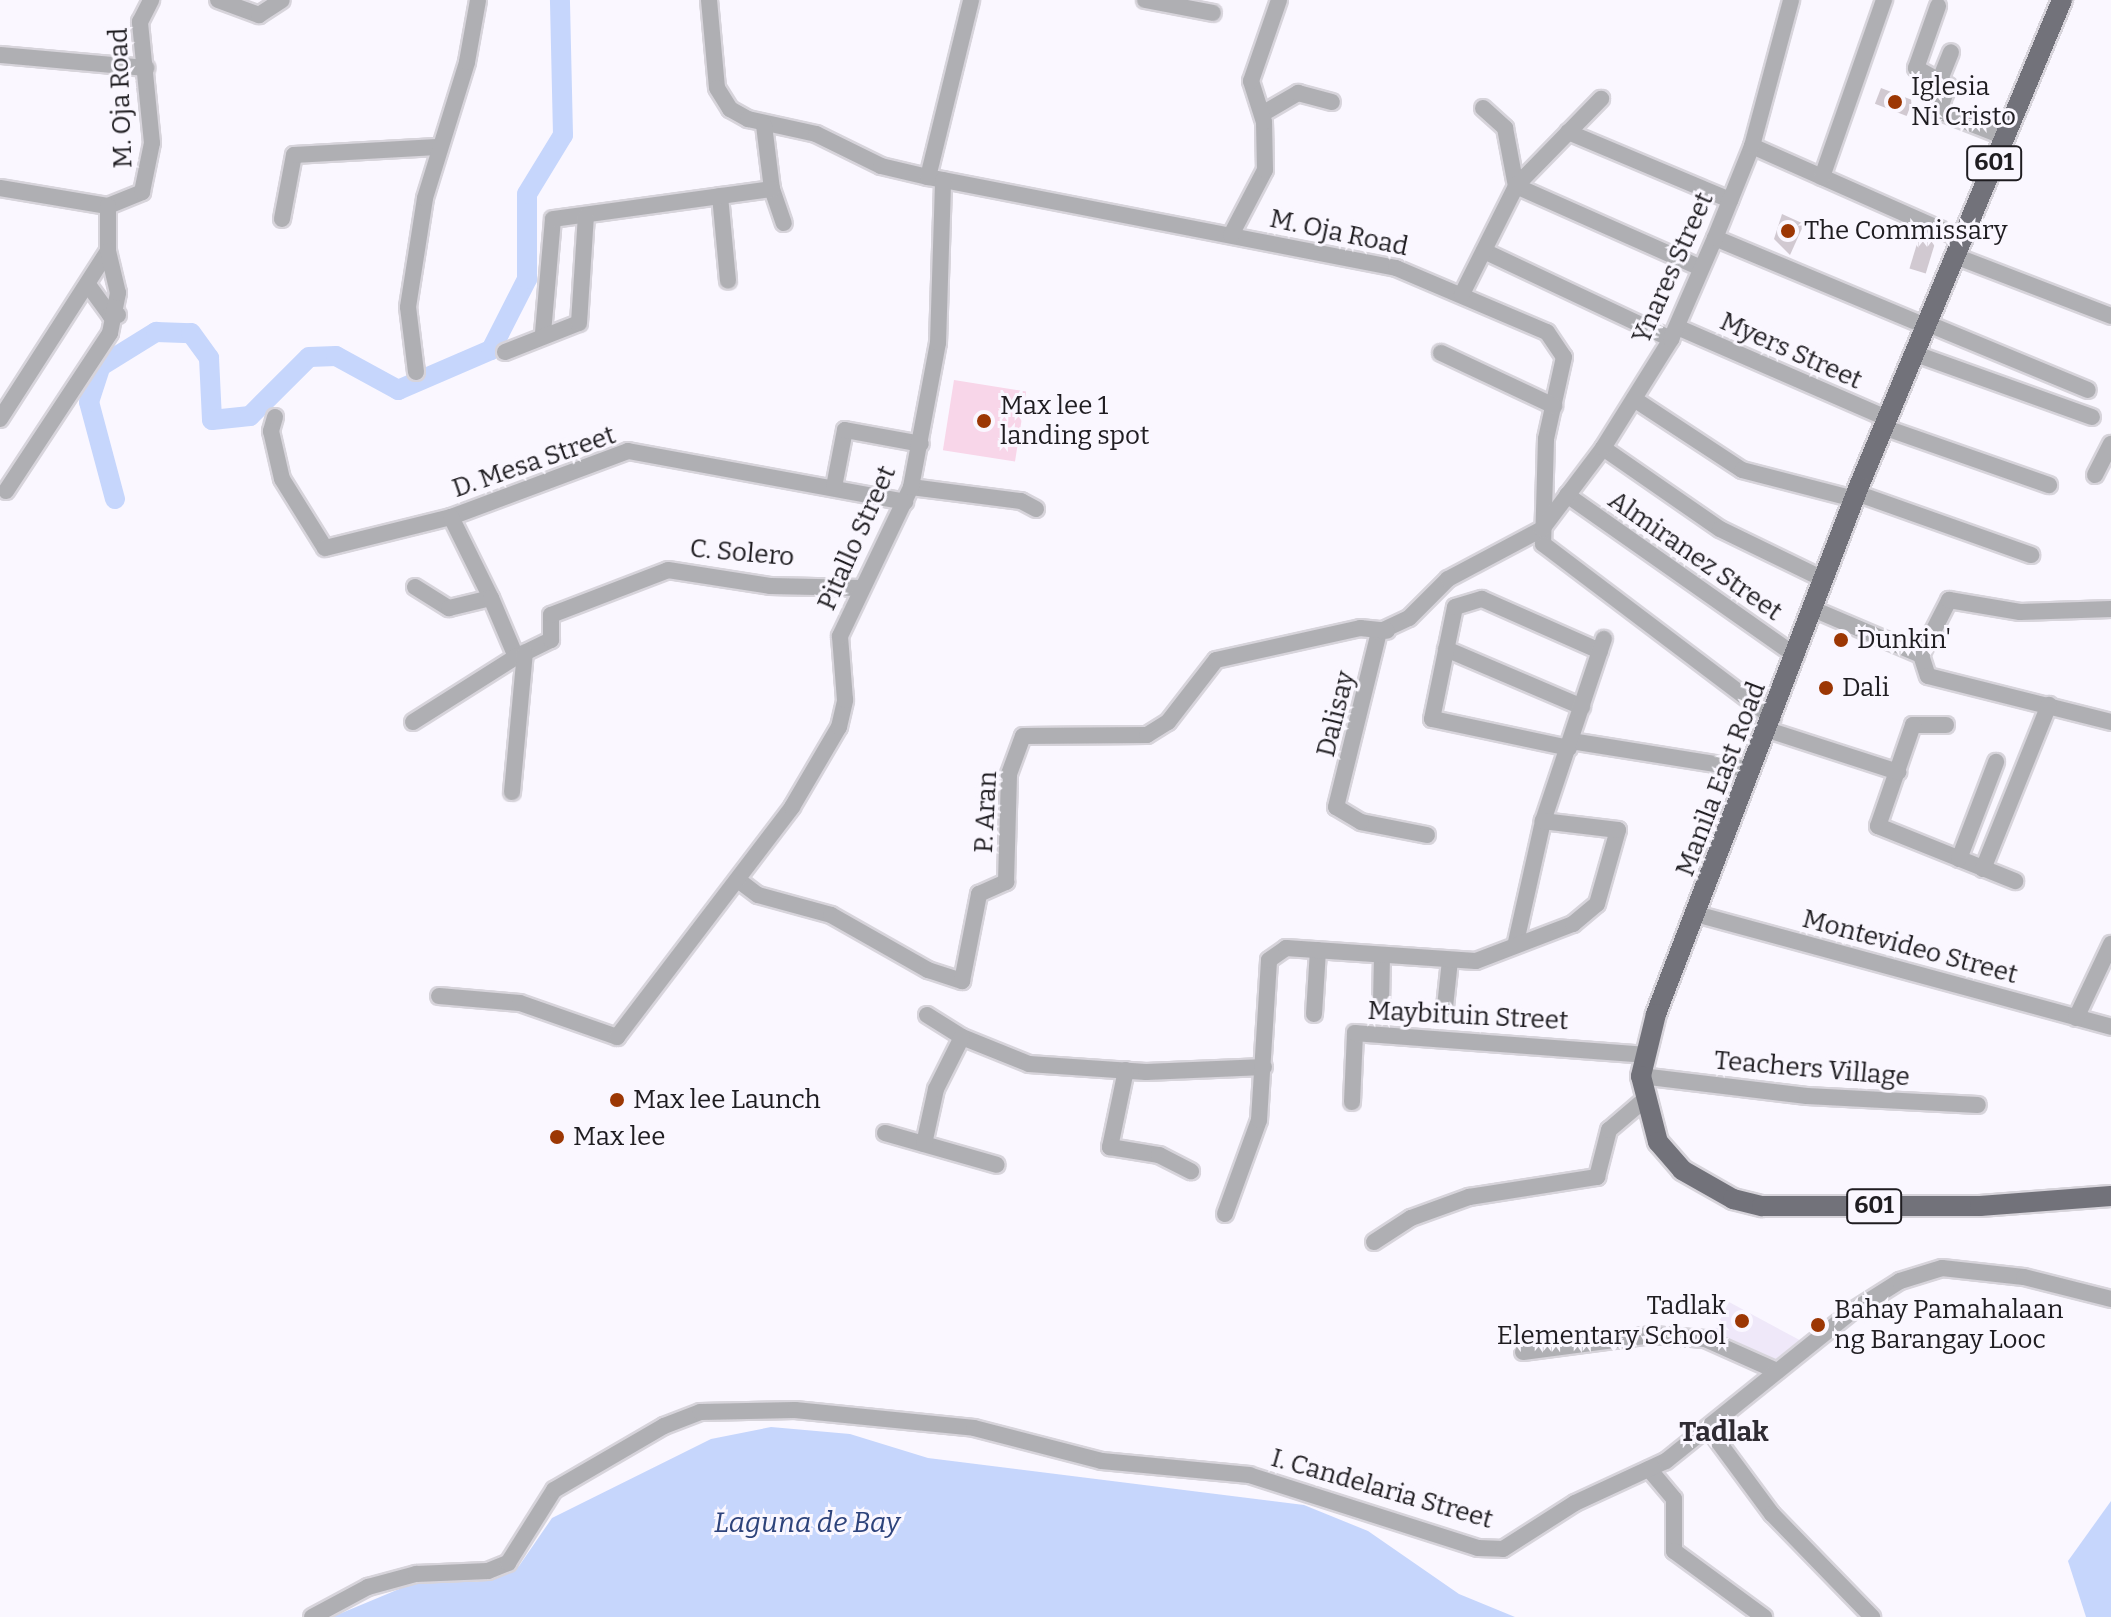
<!DOCTYPE html>
<style>
body{margin:0}
#map{position:relative;width:2111px;height:1617px;overflow:hidden;background:#faf7ff;font-family:Bitter,serif}
div>[style]{position:absolute}
[style*='--x']{left:calc(var(--x)*1px);top:calc(var(--y)*1px);width:calc(var(--w)*1px);rotate:calc(var(--a)*1deg)}
.built>*{inset:0;background:#efe8f9}
.green>*{inset:0;background:#f8d6e9;transform-origin:0 0}
.water>*{inset:0;background:#c6d6fc}
.river>*{height:20px;margin:-10px;padding:0 10px;transform-origin:10px;border-radius:10px;background:#c6d6fc}
.building>*{inset:0;background:#d1c9d1;transform-origin:0 0}
.roads{filter:drop-shadow(2px 0 #d7d4db) drop-shadow(-2px 0 #d7d4db) drop-shadow(0 2px #d7d4db) drop-shadow(0 -2px #d7d4db)}
.minor>*{height:16px;margin:-8px;padding:0 8px;transform-origin:8px;border-radius:8px;background:#afafb3}
.major>*{height:20px;margin:-10px;padding:0 10px;transform-origin:10px;border-radius:10px;background:#72727a}
.dots>*{width:22px;height:22px;translate:-50% -50%;box-sizing:border-box;border:4px solid #faf7ff;border-radius:50%}
span{translate:-50% -50%;white-space:nowrap;text-align:center;line-height:1.15;-webkit-text-stroke:6px #faf7ff;paint-order:stroke}
.shield-label span{padding:2px 6px;background:#faf7ff;border:2px solid;border-radius:6px;-webkit-text-stroke-width:0}
.shield-label{font-size:24px;color:#1f1d21;font-weight:700}
.poi-label{font-size:26px;color:#1f1d21}
.left{translate:0 -50%;text-align:left}
.right{translate:-100% -50%;text-align:right}
.street-label{font-size:26px;color:#1f1d21}
.neighbourhood-label{font-size:28px;color:#2f2c33;font-weight:700}
.water-label{font-size:28px;color:#2d437b;font-style:italic}
</style>
<div id="map">
<div class="built">
<div style="clip-path:polygon(1729px 1302px,1807px 1344px,1773px 1367px,1710px 1339px)"></div>
</div>
<div class="green">
<div style="left:954px;top:380px;width:73px;height:71px;rotate:9deg"></div>
</div>
<div class="water">
<div style="clip-path:polygon(771px 1427px,850px 1434px,928px 1458px,1304px 1505px,1368px 1531px,1459px 1594px,1515px 1617px,332px 1617px,416px 1582px,476px 1582px,502px 1575px,519px 1566px,552px 1518px,711px 1439px)"></div>
<div style="clip-path:polygon(2111px 1501px,2111px 1617px,2086px 1617px,2068px 1561px)"></div>
</div>
<div class="river">
<div style="--x:115;--y:499;--w:100;--a:-105"></div>
<div style="--x:89;--y:402;--w:38;--a:-72"></div>
<div style="--x:101;--y:366;--w:65;--a:-31.7"></div>
<div style="--x:156;--y:332;--w:35;--a:2"></div>
<div style="--x:191;--y:333;--w:31;--a:54"></div>
<div style="--x:209;--y:358;--w:62;--a:87.2"></div>
<div style="--x:212;--y:420;--w:38;--a:-6"></div>
<div style="--x:250;--y:416;--w:83;--a:-45"></div>
<div style="--x:309;--y:357;--w:27;--a:-2"></div>
<div style="--x:336;--y:356;--w:71;--a:28.7"></div>
<div style="--x:398;--y:390;--w:101;--a:-23.3"></div>
<div style="--x:491;--y:350;--w:80;--a:-63.1"></div>
<div style="--x:527;--y:279;--w:85;--a:-90"></div>
<div style="--x:527;--y:194;--w:69;--a:-58.6"></div>
<div style="--x:563;--y:135;--w:135;--a:-91.3"></div>
</div>
<div class="building">
<div style="left:1881px;top:88px;width:34px;height:17px;rotate:21deg"></div>
<div style="clip-path:polygon(1782px 214px,1804px 224px,1790px 255px,1774px 239px)"></div>
<div style="left:1920px;top:234px;width:17px;height:36px;rotate:17deg"></div>
</div>
<div class="roads">
<div class="minor">
<div style="--x:218;--y:0;--w:44;--a:20.1"></div>
<div style="--x:259;--y:15;--w:27;--a:-33"></div>
<div style="--x:709;--y:0;--w:88;--a:84.8"></div>
<div style="--x:717;--y:88;--w:25;--a:58"></div>
<div style="--x:730;--y:109;--w:21;--a:29"></div>
<div style="--x:748;--y:119;--w:70;--a:12.4"></div>
<div style="--x:816;--y:134;--w:72;--a:26.2"></div>
<div style="--x:881;--y:166;--w:48;--a:13.2"></div>
<div style="--x:928;--y:177;--w:477;--a:11"></div>
<div style="--x:1396;--y:268;--w:164;--a:23"></div>
<div style="--x:1547;--y:332;--w:30;--a:56"></div>
<div style="--x:1564;--y:357;--w:84;--a:102.4"></div>
<div style="--x:1546;--y:439;--w:105;--a:91.6"></div>
<div style="--x:1543;--y:544;--w:288;--a:37.1"></div>
<div style="--x:1145;--y:0;--w:69;--a:10.8"></div>
<div style="--x:1938;--y:6;--w:66;--a:109.5"></div>
<div style="--x:1916;--y:68;--w:37;--a:29"></div>
<div style="--x:1948;--y:86;--w:27;--a:110"></div>
<div style="--x:1939;--y:111;--w:71;--a:21.5"></div>
<div style="--x:0;--y:55;--w:147;--a:5.1"></div>
<div style="--x:1939;--y:82;--w:32;--a:-68"></div>
<div style="--x:1483;--y:108;--w:30;--a:42"></div>
<div style="--x:1505;--y:128;--w:59;--a:79.3"></div>
<div style="--x:1516;--y:186;--w:202;--a:23.9"></div>
<div style="--x:1262;--y:114;--w:42;--a:-30.3"></div>
<div style="--x:1298;--y:93;--w:35;--a:15"></div>
<div style="--x:764;--y:125;--w:64;--a:82.9"></div>
<div style="--x:772;--y:189;--w:36;--a:71"></div>
<div style="--x:1568;--y:132;--w:176;--a:22.8"></div>
<div style="--x:1752;--y:146;--w:230;--a:23.9"></div>
<div style="--x:928;--y:177;--w:182;--a:-76.3"></div>
<div style="--x:1822;--y:177;--w:188;--a:-70.7"></div>
<div style="--x:0;--y:188;--w:109;--a:9.5"></div>
<div style="--x:108;--y:206;--w:37;--a:-22"></div>
<div style="--x:142;--y:192;--w:50;--a:-78.5"></div>
<div style="--x:152;--y:143;--w:122;--a:-95.7"></div>
<div style="--x:140;--y:22;--w:25;--a:-63"></div>
<div style="--x:720;--y:196;--w:85;--a:84.6"></div>
<div style="--x:282;--y:219;--w:65;--a:-79.4"></div>
<div style="--x:294;--y:155;--w:143;--a:-3.2"></div>
<div style="--x:1231;--y:235;--w:73;--a:-62.4"></div>
<div style="--x:1265;--y:170;--w:48;--a:-91.2"></div>
<div style="--x:1264;--y:122;--w:43;--a:-107.6"></div>
<div style="--x:1251;--y:81;--w:86;--a:-70.9"></div>
<div style="--x:1715;--y:238;--w:228;--a:22.7"></div>
<div style="--x:1484;--y:251;--w:207;--a:25.2"></div>
<div style="--x:1955;--y:256;--w:167;--a:21"></div>
<div style="--x:89;--y:286;--w:36;--a:54"></div>
<div style="--x:110;--y:315;--w:8;--a:0"></div>
<div style="--x:1462;--y:294;--w:121;--a:-63.4"></div>
<div style="--x:1516;--y:186;--w:122;--a:-45.7"></div>
<div style="--x:1926;--y:323;--w:175;--a:22.5"></div>
<div style="--x:1677;--y:327;--w:228;--a:23.5"></div>
<div style="--x:543;--y:333;--w:114;--a:-85"></div>
<div style="--x:553;--y:219;--w:221;--a:-7.8"></div>
<div style="--x:505;--y:352;--w:79;--a:-21.4"></div>
<div style="--x:579;--y:323;--w:107;--a:-86.3"></div>
<div style="--x:1441;--y:353;--w:125;--a:25.1"></div>
<div style="--x:1913;--y:353;--w:190;--a:19.7"></div>
<div style="--x:416;--y:372;--w:65;--a:-97"></div>
<div style="--x:408;--y:307;--w:110;--a:-81.1"></div>
<div style="--x:425;--y:198;--w:142;--a:-72.8"></div>
<div style="--x:467;--y:62;--w:63;--a:-79.9"></div>
<div style="--x:1634;--y:399;--w:129;--a:33.3"></div>
<div style="--x:1742;--y:470;--w:116;--a:14.5"></div>
<div style="--x:275;--y:417;--w:15;--a:106"></div>
<div style="--x:271;--y:431;--w:49;--a:77.1"></div>
<div style="--x:282;--y:479;--w:81;--a:58.1"></div>
<div style="--x:325;--y:548;--w:130;--a:-13.8"></div>
<div style="--x:451;--y:517;--w:189;--a:-20.4"></div>
<div style="--x:628;--y:451;--w:282;--a:10.4"></div>
<div style="--x:0;--y:419;--w:200;--a:-57.3"></div>
<div style="--x:108;--y:251;--w:45;--a:-90"></div>
<div style="--x:1883;--y:427;--w:176;--a:19.3"></div>
<div style="--x:1603;--y:448;--w:142;--a:34.7"></div>
<div style="--x:1720;--y:529;--w:114;--a:25.9"></div>
<div style="--x:2095;--y:475;--w:35;--a:-63"></div>
<div style="--x:834;--y:487;--w:58;--a:-79.1"></div>
<div style="--x:845;--y:430;--w:77;--a:10.4"></div>
<div style="--x:911;--y:487;--w:111;--a:7.3"></div>
<div style="--x:1021;--y:501;--w:17;--a:28"></div>
<div style="--x:6;--y:491;--w:189;--a:-56.6"></div>
<div style="--x:110;--y:333;--w:41;--a:-78.7"></div>
<div style="--x:118;--y:293;--w:43;--a:-103.4"></div>
<div style="--x:1856;--y:493;--w:186;--a:19.5"></div>
<div style="--x:1567;--y:495;--w:280;--a:35.1"></div>
<div style="--x:451;--y:517;--w:90;--a:63.7"></div>
<div style="--x:415;--y:587;--w:40;--a:32"></div>
<div style="--x:449;--y:608;--w:43;--a:-13.4"></div>
<div style="--x:491;--y:598;--w:64;--a:67"></div>
<div style="--x:516;--y:657;--w:39;--a:-26"></div>
<div style="--x:551;--y:640;--w:25;--a:-90"></div>
<div style="--x:551;--y:615;--w:125;--a:-21"></div>
<div style="--x:668;--y:570;--w:103;--a:8.9"></div>
<div style="--x:770;--y:586;--w:92;--a:1.2"></div>
<div style="--x:1813;--y:609;--w:117;--a:23.1"></div>
<div style="--x:1921;--y:655;--w:22;--a:72"></div>
<div style="--x:1928;--y:676;--w:189;--a:14.1"></div>
<div style="--x:1446;--y:649;--w:148;--a:23.1"></div>
<div style="--x:1921;--y:655;--w:62;--a:-63"></div>
<div style="--x:1949;--y:600;--w:72;--a:9.6"></div>
<div style="--x:2020;--y:612;--w:91;--a:-1.9"></div>
<div style="--x:413;--y:722;--w:122;--a:-32.3"></div>
<div style="--x:1946;--y:725;--w:33;--a:180"></div>
<div style="--x:1913;--y:725;--w:107;--a:109.1"></div>
<div style="--x:1878;--y:826;--w:148;--a:21.9"></div>
<div style="--x:1768;--y:730;--w:137;--a:17.9"></div>
<div style="--x:1571;--y:741;--w:183;--a:9.1"></div>
<div style="--x:1569;--y:748;--w:140;--a:-168"></div>
<div style="--x:1432;--y:719;--w:114;--a:-78.4"></div>
<div style="--x:1455;--y:607;--w:28;--a:-17"></div>
<div style="--x:1482;--y:599;--w:129;--a:23.8"></div>
<div style="--x:512;--y:792;--w:140;--a:-84.7"></div>
<div style="--x:1427;--y:835;--w:67;--a:-168.9"></div>
<div style="--x:1361;--y:822;--w:29;--a:-149"></div>
<div style="--x:1336;--y:807;--w:180;--a:-76.2"></div>
<div style="--x:1379;--y:632;--w:33;--a:-25"></div>
<div style="--x:1409;--y:618;--w:55;--a:-45"></div>
<div style="--x:1448;--y:579;--w:106;--a:-28"></div>
<div style="--x:1542;--y:529;--w:101;--a:-53"></div>
<div style="--x:1603;--y:448;--w:128;--a:-58"></div>
<div style="--x:1671;--y:339;--w:110;--a:-66.5"></div>
<div style="--x:1715;--y:238;--w:99;--a:-68.1"></div>
<div style="--x:1752;--y:146;--w:151;--a:-75"></div>
<div style="--x:1959;--y:859;--w:104;--a:-69.1"></div>
<div style="--x:1983;--y:869;--w:177;--a:-68.1"></div>
<div style="--x:738;--y:880;--w:25;--a:37"></div>
<div style="--x:758;--y:895;--w:76;--a:15.3"></div>
<div style="--x:831;--y:915;--w:112;--a:29.6"></div>
<div style="--x:928;--y:970;--w:36;--a:18"></div>
<div style="--x:962;--y:981;--w:89;--a:-78.9"></div>
<div style="--x:979;--y:894;--w:30;--a:-24"></div>
<div style="--x:1006;--y:882;--w:108;--a:-88.4"></div>
<div style="--x:1009;--y:774;--w:40;--a:-69.8"></div>
<div style="--x:1023;--y:736;--w:124;--a:-0.5"></div>
<div style="--x:1147;--y:735;--w:25;--a:-32"></div>
<div style="--x:1168;--y:722;--w:78;--a:-52.3"></div>
<div style="--x:1216;--y:660;--w:148;--a:-12.5"></div>
<div style="--x:1360;--y:628;--w:27;--a:6"></div>
<div style="--x:1696;--y:914;--w:430;--a:15.2"></div>
<div style="--x:1516;--y:942;--w:124;--a:-77.4"></div>
<div style="--x:1543;--y:821;--w:192;--a:-71.5"></div>
<div style="--x:439;--y:996;--w:81;--a:4.9"></div>
<div style="--x:520;--y:1003;--w:103;--a:19.3"></div>
<div style="--x:617;--y:1037;--w:289;--a:-52.7"></div>
<div style="--x:792;--y:807;--w:93;--a:-59.6"></div>
<div style="--x:839;--y:727;--w:28;--a:-77"></div>
<div style="--x:845;--y:700;--w:64;--a:-94.5"></div>
<div style="--x:840;--y:636;--w:165;--a:-64.5"></div>
<div style="--x:911;--y:487;--w:147;--a:-79.4"></div>
<div style="--x:938;--y:343;--w:163;--a:-88.2"></div>
<div style="--x:1381;--y:1004;--w:49;--a:-88.8"></div>
<div style="--x:1445;--y:1007;--w:47;--a:-83.9"></div>
<div style="--x:1314;--y:1014;--w:64;--a:-86.4"></div>
<div style="--x:927;--y:1015;--w:41;--a:32.2"></div>
<div style="--x:962;--y:1037;--w:72;--a:21.9"></div>
<div style="--x:1029;--y:1064;--w:117;--a:3.9"></div>
<div style="--x:1146;--y:1072;--w:118;--a:-2.4"></div>
<div style="--x:2076;--y:1018;--w:82;--a:-64.7"></div>
<div style="--x:1126;--y:1070;--w:79;--a:101.7"></div>
<div style="--x:1110;--y:1147;--w:50;--a:9.3"></div>
<div style="--x:1159;--y:1155;--w:36;--a:27"></div>
<div style="--x:1641;--y:1076;--w:167;--a:6.9"></div>
<div style="--x:1807;--y:1096;--w:171;--a:3"></div>
<div style="--x:1352;--y:1102;--w:69;--a:-87.5"></div>
<div style="--x:1355;--y:1033;--w:292;--a:4.3"></div>
<div style="--x:885;--y:1133;--w:116;--a:15.9"></div>
<div style="--x:924;--y:1144;--w:56;--a:-77.7"></div>
<div style="--x:936;--y:1089;--w:58;--a:-63.4"></div>
<div style="--x:1225;--y:1214;--w:100;--a:-70.1"></div>
<div style="--x:1259;--y:1120;--w:160;--a:-86.4"></div>
<div style="--x:1269;--y:960;--w:21;--a:-35"></div>
<div style="--x:1286;--y:948;--w:190;--a:3.9"></div>
<div style="--x:1476;--y:961;--w:104;--a:-20.9"></div>
<div style="--x:1573;--y:924;--w:31;--a:-40"></div>
<div style="--x:1597;--y:904;--w:77;--a:-74.2"></div>
<div style="--x:1618;--y:830;--w:76;--a:-173.2"></div>
<div style="--x:1374;--y:1242;--w:44;--a:-33"></div>
<div style="--x:1411;--y:1218;--w:62;--a:-19.9"></div>
<div style="--x:1469;--y:1197;--w:130;--a:-8.9"></div>
<div style="--x:1597;--y:1177;--w:49;--a:-75.7"></div>
<div style="--x:1609;--y:1130;--w:46;--a:-40.6"></div>
<div style="--x:1523;--y:1352;--w:130;--a:-7.5"></div>
<div style="--x:1652;--y:1335;--w:53;--a:4.3"></div>
<div style="--x:1705;--y:1339;--w:79;--a:24"></div>
<div style="--x:1709;--y:1429;--w:106;--a:53.5"></div>
<div style="--x:1772;--y:1514;--w:144;--a:45.8"></div>
<div style="--x:1649;--y:1469;--w:39;--a:50"></div>
<div style="--x:1674;--y:1499;--w:52;--a:90"></div>
<div style="--x:1674;--y:1551;--w:112;--a:36.3"></div>
<div style="--x:312;--y:1617;--w:64;--a:-28.2"></div>
<div style="--x:368;--y:1587;--w:50;--a:-15.2"></div>
<div style="--x:416;--y:1574;--w:72;--a:-2.4"></div>
<div style="--x:488;--y:1571;--w:22;--a:-22"></div>
<div style="--x:508;--y:1563;--w:86;--a:-57.8"></div>
<div style="--x:554;--y:1490;--w:127;--a:-30.2"></div>
<div style="--x:664;--y:1426;--w:39;--a:-21"></div>
<div style="--x:700;--y:1412;--w:95;--a:-1.2"></div>
<div style="--x:795;--y:1410;--w:180;--a:5.7"></div>
<div style="--x:974;--y:1428;--w:132;--a:14.5"></div>
<div style="--x:1102;--y:1461;--w:148;--a:5.4"></div>
<div style="--x:1249;--y:1475;--w:240;--a:17.7"></div>
<div style="--x:1478;--y:1548;--w:25;--a:2"></div>
<div style="--x:1503;--y:1549;--w:85;--a:-32.6"></div>
<div style="--x:1575;--y:1503;--w:100;--a:-24.8"></div>
<div style="--x:1666;--y:1461;--w:238;--a:-38.8"></div>
<div style="--x:1851;--y:1312;--w:58;--a:-32.3"></div>
<div style="--x:1900;--y:1281;--w:44;--a:-17.2"></div>
<div style="--x:1942;--y:1268;--w:82;--a:6.3"></div>
<div style="--x:2024;--y:1277;--w:90;--a:14.2"></div>
</div>
<div class="major">
<div style="--x:2062;--y:0;--w:527;--a:112.67"></div>
<div style="--x:1859;--y:486;--w:566;--a:111.03"></div>
<div style="--x:1656;--y:1014;--w:64;--a:103.6"></div>
<div style="--x:1641;--y:1076;--w:68;--a:75.6"></div>
<div style="--x:1658;--y:1142;--w:37;--a:49"></div>
<div style="--x:1682;--y:1170;--w:59;--a:29.6"></div>
<div style="--x:1733;--y:1199;--w:30;--a:14"></div>
<div style="--x:1762;--y:1206;--w:218;--a:0"></div>
<div style="--x:1980;--y:1206;--w:131;--a:-4.4"></div>
</div>
</div>
<div class="dots">
<div style="left:1895px;top:102px;background:#9c3704"></div>
<div style="left:1788px;top:231px;background:#9c3704"></div>
<div style="left:984px;top:421px;background:#9c3704"></div>
<div style="left:1841px;top:640px;background:#9c3704"></div>
<div style="left:1826px;top:688px;background:#9c3704"></div>
<div style="left:617px;top:1100px;background:#9c3704"></div>
<div style="left:557px;top:1137px;background:#9c3704"></div>
<div style="left:1742px;top:1321px;background:#9c3704"></div>
<div style="left:1818px;top:1325px;background:#9c3704"></div>
</div>
<div class="shield-label">
<span style="left:1994px;top:163px">601</span>
<span style="left:1874px;top:1206px">601</span>
</div>
<div class="poi-label">
<span class="left" style="left:1911px;top:102px">Iglesia<br>Ni Cristo</span>
<span class="left" style="left:1804px;top:231px">The Commissary</span>
<span class="left" style="left:1000px;top:421px">Max lee 1<br>landing spot</span>
<span class="left" style="left:1857px;top:640px">Dunkin'</span>
<span class="left" style="left:1842px;top:688px">Dali</span>
<span class="left" style="left:633px;top:1100px">Max lee Launch</span>
<span class="left" style="left:573px;top:1137px">Max lee</span>
<span class="right" style="left:1726px;top:1321px">Tadlak<br>Elementary School</span>
<span class="left" style="left:1834px;top:1325px">Bahay Pamahalaan<br>ng Barangay Looc</span>
</div>
<div class="street-label">
<span style="left:121px;top:98px;rotate:-92deg">M. Oja Road</span>
<span style="left:1339px;top:233px;rotate:12deg">M. Oja Road</span>
<span style="left:1673px;top:268px;rotate:-66deg">Ynares Street</span>
<span style="left:1791px;top:351px;rotate:24deg">Myers Street</span>
<span style="left:534px;top:462px;rotate:-19deg">D. Mesa Street</span>
<span style="left:857px;top:538px;rotate:-66deg">Pitallo Street</span>
<span style="left:742px;top:553px;rotate:5deg">C. Solero</span>
<span style="left:1695px;top:556px;rotate:35deg">Almiranez Street</span>
<span style="left:1336px;top:714px;rotate:-76deg">Dalisay</span>
<span style="left:1721px;top:779px;rotate:-69deg">Manila East Road</span>
<span style="left:986px;top:812px;rotate:-87deg">P. Aran</span>
<span style="left:1910px;top:947px;rotate:15deg">Montevideo Street</span>
<span style="left:1468px;top:1016px;rotate:3deg">Maybituin Street</span>
<span style="left:1812px;top:1069px;rotate:5deg">Teachers Village</span>
<span style="left:1382px;top:1489px;rotate:16deg">I. Candelaria Street</span>
</div>
<div class="neighbourhood-label">
<span style="left:1724px;top:1432px">Tadlak</span>
</div>
<div class="water-label">
<span style="left:807px;top:1523px">Laguna de Bay</span>
</div>
</div>
